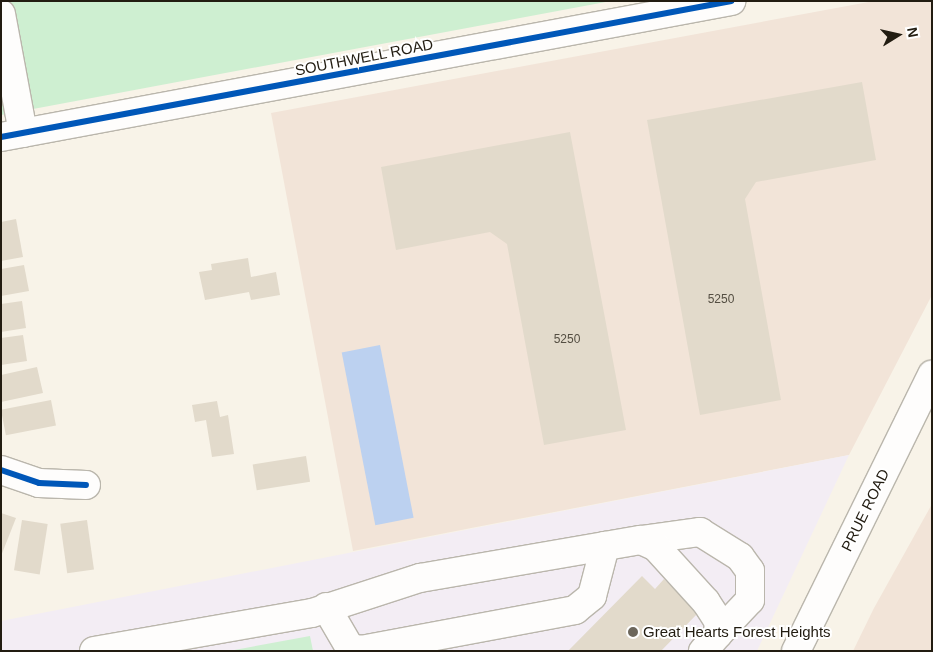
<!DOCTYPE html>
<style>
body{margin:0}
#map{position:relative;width:933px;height:652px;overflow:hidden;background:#f8f3e8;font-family:Arial,sans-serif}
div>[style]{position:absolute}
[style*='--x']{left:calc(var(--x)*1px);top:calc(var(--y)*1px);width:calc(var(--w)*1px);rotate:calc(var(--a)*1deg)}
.commercial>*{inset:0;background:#f2e4d8}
.education>*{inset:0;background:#f3edf4}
.green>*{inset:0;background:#ceefd1}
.water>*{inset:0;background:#bcd1f0;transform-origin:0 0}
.building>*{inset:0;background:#e2dacb;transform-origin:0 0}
.roads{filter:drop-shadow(1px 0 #bab6ac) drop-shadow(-1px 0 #bab6ac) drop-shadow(0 1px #bab6ac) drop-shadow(0 -1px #bab6ac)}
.minor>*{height:28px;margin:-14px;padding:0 14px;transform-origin:14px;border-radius:14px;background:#fefdfc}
.major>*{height:28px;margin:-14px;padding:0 14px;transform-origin:14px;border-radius:14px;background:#fefdfc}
.cycleway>*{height:6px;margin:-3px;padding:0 3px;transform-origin:3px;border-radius:3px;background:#0057b8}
.dots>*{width:14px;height:14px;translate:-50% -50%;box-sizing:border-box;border:2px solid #fff;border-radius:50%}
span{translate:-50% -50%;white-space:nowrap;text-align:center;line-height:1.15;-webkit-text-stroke:4px #fff;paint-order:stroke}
.number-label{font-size:12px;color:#544e42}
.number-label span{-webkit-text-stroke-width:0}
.street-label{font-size:15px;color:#221c11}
.poi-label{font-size:15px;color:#221c11}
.left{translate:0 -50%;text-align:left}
.frame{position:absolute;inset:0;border:2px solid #221c11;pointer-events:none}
.north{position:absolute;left:873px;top:10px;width:50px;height:50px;-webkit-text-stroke:4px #fff;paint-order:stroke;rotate:80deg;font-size:14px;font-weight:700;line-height:20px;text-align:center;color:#221c11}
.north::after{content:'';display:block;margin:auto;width:18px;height:22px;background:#221c11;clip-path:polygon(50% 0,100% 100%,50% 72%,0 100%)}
</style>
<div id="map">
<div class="commercial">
<div style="clip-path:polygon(874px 1px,932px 1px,932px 295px,849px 455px,353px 551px,271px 113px)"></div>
<div style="clip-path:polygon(932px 504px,932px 651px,853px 651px,874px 608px)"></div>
</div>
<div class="education">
<div style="clip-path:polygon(849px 455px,757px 651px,1px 651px,1px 621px)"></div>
</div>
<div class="green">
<div style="clip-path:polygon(1px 1px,611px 1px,1px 115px)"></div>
<div style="clip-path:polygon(310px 636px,313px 651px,229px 651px)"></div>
</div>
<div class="water">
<div style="left:380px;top:345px;width:176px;height:39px;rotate:79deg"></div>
</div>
<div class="building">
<div style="clip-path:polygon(862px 82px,876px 160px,756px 182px,745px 199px,781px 400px,700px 415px,647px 120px)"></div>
<div style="clip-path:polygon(570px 132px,626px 430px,544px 445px,507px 244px,490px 232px,396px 250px,381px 167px)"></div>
<div style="clip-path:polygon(16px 219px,23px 257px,1px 261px,1px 222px)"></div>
<div style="clip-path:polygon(248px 258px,251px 277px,276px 272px,280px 295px,251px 300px,249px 292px,205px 300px,199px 272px,212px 270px,211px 264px)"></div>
<div style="clip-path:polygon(24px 265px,29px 291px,1px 296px,1px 269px)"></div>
<div style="clip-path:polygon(22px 301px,26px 328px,1px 332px,1px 304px)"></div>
<div style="clip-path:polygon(23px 335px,27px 361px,1px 365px,1px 338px)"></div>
<div style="clip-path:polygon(37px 367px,43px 393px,1px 402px,1px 375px)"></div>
<div style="left:51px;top:400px;width:26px;height:51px;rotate:79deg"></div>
<div style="clip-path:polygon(217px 401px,220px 417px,228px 415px,234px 454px,212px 457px,206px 420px,195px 422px,192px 405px)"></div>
<div style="left:306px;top:456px;width:26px;height:54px;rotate:81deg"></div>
<div style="clip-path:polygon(1px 513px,16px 518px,1px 556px)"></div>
<div style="left:22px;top:520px;width:26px;height:51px;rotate:9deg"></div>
<div style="left:87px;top:520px;width:50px;height:27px;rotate:82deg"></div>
<div style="clip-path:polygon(642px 576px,655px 589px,664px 579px,698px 613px,661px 651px,568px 651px)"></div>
</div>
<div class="roads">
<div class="minor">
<div style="--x:1;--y:14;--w:121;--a:79.5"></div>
<div style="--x:1;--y:137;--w:743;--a:-10.55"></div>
<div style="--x:1;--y:470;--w:40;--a:18.9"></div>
<div style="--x:39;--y:483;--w:47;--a:2.4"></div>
<div style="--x:641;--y:540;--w:60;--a:-7.7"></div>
<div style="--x:700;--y:532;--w:47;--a:32"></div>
<div style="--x:740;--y:557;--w:17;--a:54"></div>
<div style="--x:750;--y:571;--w:29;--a:90"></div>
<div style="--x:750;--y:600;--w:47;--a:133.3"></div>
<div style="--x:326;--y:607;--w:48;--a:59.7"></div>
<div style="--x:350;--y:648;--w:11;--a:10"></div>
<div style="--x:361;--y:650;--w:218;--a:-10.6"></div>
<div style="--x:575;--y:610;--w:22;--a:-39"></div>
<div style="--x:592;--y:596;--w:52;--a:-75.4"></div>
<div style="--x:94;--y:651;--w:221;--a:-9.9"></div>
<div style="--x:312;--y:613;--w:114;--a:-18"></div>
<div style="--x:420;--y:578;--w:224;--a:-9.8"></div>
<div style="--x:641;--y:540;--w:17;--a:25"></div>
<div style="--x:656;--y:547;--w:74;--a:47.7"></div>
<div style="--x:706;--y:602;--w:24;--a:57"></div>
<div style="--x:719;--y:622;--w:12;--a:95"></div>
<div style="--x:718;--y:634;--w:23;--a:131"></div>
</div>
<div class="major">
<div style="--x:796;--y:651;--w:308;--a:-63.8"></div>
</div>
</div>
<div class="cycleway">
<div style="--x:1;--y:137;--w:743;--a:-10.55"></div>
<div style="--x:1;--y:470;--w:40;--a:18.9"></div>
<div style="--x:39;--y:483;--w:47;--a:2.4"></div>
</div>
<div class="dots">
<div style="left:633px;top:632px;background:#6d675c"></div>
</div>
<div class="number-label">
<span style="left:721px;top:300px">5250</span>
<span style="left:567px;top:340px">5250</span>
</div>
<div class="street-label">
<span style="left:364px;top:57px;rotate:-11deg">SOUTHWELL ROAD</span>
<span style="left:865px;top:510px;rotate:-64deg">PRUE ROAD</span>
</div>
<div class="poi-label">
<span class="left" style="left:643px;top:632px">Great Hearts Forest Heights</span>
</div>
<div class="frame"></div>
<div class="north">N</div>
</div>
